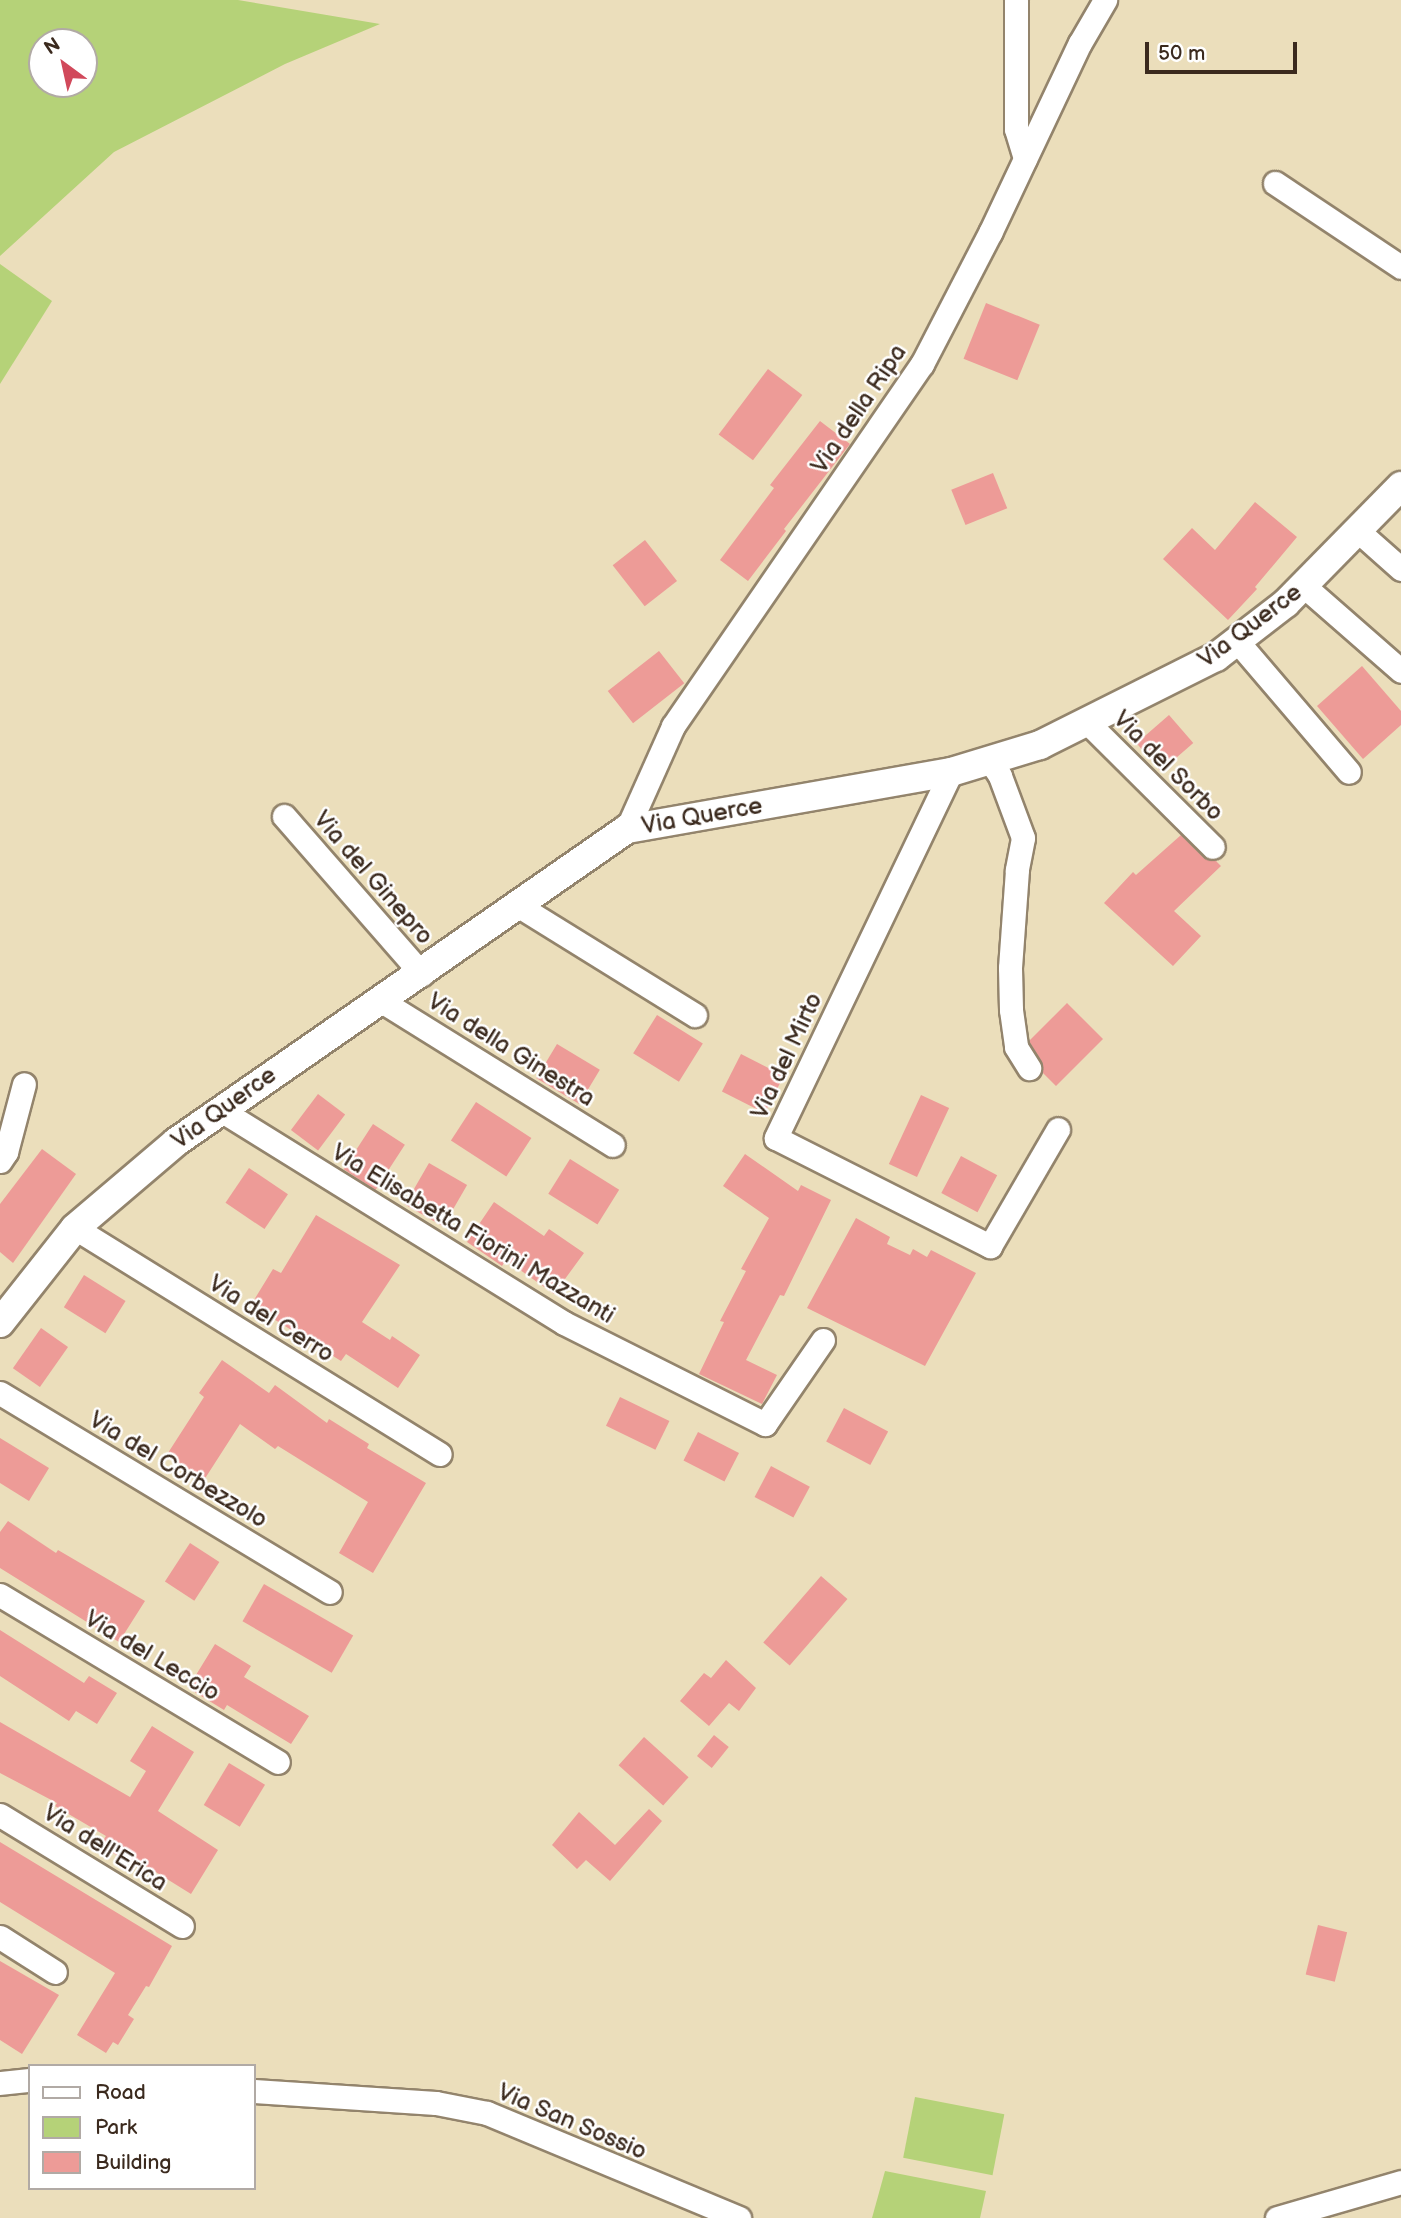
<!DOCTYPE html>
<style>
body{margin:0}
#map{position:relative;width:1401px;height:2218px;overflow:hidden;background:#ebdebb;font-family:"Balsamiq Sans",sans-serif}
div>[style]{position:absolute}
[style*='--x']{left:calc(var(--x)*1px);top:calc(var(--y)*1px);width:calc(var(--w)*1px);rotate:calc(var(--a)*1deg)}
.green>*{inset:0;background:#b5d278;transform-origin:0 0}
.building>*{inset:0;background:#ed9b97;transform-origin:0 0}
.roads{filter:drop-shadow(2px 0 #93846c) drop-shadow(-2px 0 #93846c) drop-shadow(0 2px #93846c) drop-shadow(0 -2px #93846c)}
.minor>*{height:23px;margin:-11.5px;padding:0 11.5px;transform-origin:11.5px;border-radius:11.5px;background:#fff}
.tertiary>*{height:28px;margin:-14px;padding:0 14px;transform-origin:14px;border-radius:14px;background:#fff}
span{translate:-50% -50%;white-space:nowrap;text-align:center;line-height:1.15;-webkit-text-stroke:5px #fff;paint-order:stroke}
.street-label{font-size:24px;color:#3b2a1e}
.legend{position:absolute;left:28px;top:2064px;width:228px;height:126px;box-sizing:border-box;background:#fff;border:2px solid #b1aaa5;margin:0;padding:9px 12px;list-style:none;font-size:21px;color:#3b2a1e}
.legend li{display:flex;align-items:center;gap:14px;height:35px}
.legend b{width:35px;border:2px solid #b1aaa5}
.north{position:absolute;left:28px;top:28px;width:70px;height:70px;box-sizing:border-box;background:#fff;border:2px solid #b1aaa5;border-radius:50%;rotate:327deg;font-size:19px;font-weight:700;line-height:28px;text-align:center;color:#3b2a1e}
.north::after{content:'';display:block;margin:auto;width:24px;height:32px;background:#d1495b;clip-path:polygon(50% 0,100% 100%,50% 72%,0 100%)}
.scale{position:absolute;left:1145px;top:42px;width:152px;height:32px;box-sizing:border-box;border:4px solid #3b2a1e;border-top:0;padding-left:9px;font-size:21px;line-height:24px;white-space:nowrap;color:#3b2a1e;-webkit-text-stroke:5px #fff;paint-order:stroke}
</style>
<div id="map">
<div class="green">
<div style="clip-path:polygon(evenodd,0 0,238px 0,380px 24px,285px 64px,114px 152px,0 256px,0 0,84px 42px,84px 84px,42px 84px,42px 42px,84px 42px)"></div>
<div style="clip-path:polygon(0 264px,52px 301px,0 384px)"></div>
<div style="left:915px;top:2097px;width:91px;height:62px;rotate:11deg"></div>
<div style="clip-path:polygon(885px 2171px,986px 2191px,980px 2218px,872px 2218px)"></div>
</div>
<div class="building">
<div style="left:986px;top:303px;width:58px;height:60px;rotate:22deg"></div>
<div style="left:768px;top:369px;width:43px;height:82px;rotate:37deg"></div>
<div style="clip-path:polygon(820px 421px,850px 444px,784px 529px,786px 531px,748px 581px,720px 560px,774px 488px,770px 485px)"></div>
<div style="left:993px;top:473px;width:38px;height:45px;rotate:68deg"></div>
<div style="clip-path:polygon(1255px 502px,1297px 537px,1255px 587px,1257px 589px,1228px 620px,1163px 559px,1192px 528px,1215px 550px)"></div>
<div style="left:645px;top:540px;width:52px;height:41px;rotate:52deg"></div>
<div style="left:659px;top:651px;width:41px;height:65px;rotate:52deg"></div>
<div style="clip-path:polygon(1362px 666px,1401px 711px,1401px 725px,1363px 759px,1317px 706px)"></div>
<div style="left:1169px;top:715px;width:37px;height:43px;rotate:49deg"></div>
<div style="clip-path:polygon(1181px 835px,1203px 857px,1216px 861px,1221px 866px,1174px 911px,1201px 936px,1173px 966px,1104px 903px,1133px 872px,1136px 875px)"></div>
<div style="clip-path:polygon(1067px 1003px,1103px 1039px,1056px 1086px,1042px 1072px,1041px 1061px,1029px 1041px)"></div>
<div style="left:657px;top:1015px;width:54px;height:45px;rotate:32deg"></div>
<div style="left:557px;top:1044px;width:50px;height:40px;rotate:31deg"></div>
<div style="left:741px;top:1054px;width:48px;height:42px;rotate:27deg"></div>
<div style="left:318px;top:1094px;width:34px;height:45px;rotate:37deg"></div>
<div style="left:921px;top:1095px;width:31px;height:76px;rotate:25deg"></div>
<div style="left:476px;top:1102px;width:66px;height:46px;rotate:33deg"></div>
<div style="left:373px;top:1124px;width:38px;height:54px;rotate:33deg"></div>
<div style="clip-path:polygon(42px 1149px,76px 1174px,13px 1263px,0 1252px,0 1204px)"></div>
<div style="clip-path:polygon(745px 1154px,798px 1191px,801px 1185px,831px 1200px,784px 1296px,780px 1295px,746px 1360px,777px 1375px,762px 1404px,699px 1374px,724px 1322px,720px 1321px,746px 1271px,741px 1269px,769px 1218px,723px 1186px)"></div>
<div style="left:961px;top:1156px;width:41px;height:42px;rotate:28deg"></div>
<div style="left:570px;top:1159px;width:58px;height:41px;rotate:32deg"></div>
<div style="left:429px;top:1163px;width:44px;height:48px;rotate:30deg"></div>
<div style="left:249px;top:1168px;width:47px;height:42px;rotate:34deg"></div>
<div style="clip-path:polygon(494px 1202px,544px 1236px,549px 1229px,584px 1253px,554px 1294px,506px 1260px,502px 1266px,467px 1242px)"></div>
<div style="clip-path:polygon(316px 1215px,400px 1265px,362px 1322px,390px 1340px,392px 1336px,420px 1355px,398px 1388px,346px 1354px,341px 1361px,251px 1305px,273px 1269px,281px 1273px)"></div>
<div style="clip-path:polygon(856px 1218px,890px 1237px,887px 1244px,910px 1255px,913px 1249px,927px 1257px,931px 1250px,976px 1273px,925px 1366px,807px 1308px)"></div>
<div style="left:84px;top:1275px;width:49px;height:38px;rotate:32deg"></div>
<div style="left:41px;top:1328px;width:33px;height:49px;rotate:35deg"></div>
<div style="clip-path:polygon(222px 1360px,269px 1393px,275px 1385px,327px 1423px,329px 1419px,369px 1444px,367px 1448px,426px 1483px,373px 1573px,339px 1553px,368px 1502px,278px 1446px,275px 1449px,240px 1424px,204px 1480px,166px 1456px,204px 1397px,199px 1393px)"></div>
<div style="left:620px;top:1397px;width:55px;height:32px;rotate:26deg"></div>
<div style="left:844px;top:1408px;width:50px;height:38px;rotate:28deg"></div>
<div style="left:698px;top:1432px;width:46px;height:32px;rotate:27deg"></div>
<div style="clip-path:polygon(0 1438px,49px 1468px,29px 1501px,0 1483px)"></div>
<div style="left:771px;top:1466px;width:44px;height:35px;rotate:28deg"></div>
<div style="clip-path:polygon(8px 1521px,56px 1553px,58px 1550px,145px 1601px,119px 1642px,0 1568px,0 1532px)"></div>
<div style="left:190px;top:1543px;width:35px;height:46px;rotate:33deg"></div>
<div style="left:821px;top:1576px;width:35px;height:88px;rotate:41deg"></div>
<div style="left:264px;top:1584px;width:103px;height:43px;rotate:30deg"></div>
<div style="clip-path:polygon(0 1630px,84px 1683px,89px 1676px,117px 1693px,97px 1724px,76px 1711px,69px 1721px,0 1676px)"></div>
<div style="clip-path:polygon(215px 1644px,251px 1666px,244px 1677px,309px 1716px,291px 1744px,227px 1705px,224px 1710px,188px 1688px)"></div>
<div style="clip-path:polygon(726px 1660px,756px 1688px,739px 1711px,729px 1703px,709px 1726px,680px 1701px,704px 1673px,711px 1678px)"></div>
<div style="clip-path:polygon(0 1722px,130px 1797px,146px 1771px,130px 1761px,152px 1726px,194px 1752px,158px 1811px,218px 1850px,191px 1894px,138px 1861px,135px 1867px,100px 1845px,106px 1836px,55px 1806px,57px 1803px,0 1773px)"></div>
<div style="left:714px;top:1735px;width:19px;height:27px;rotate:39deg"></div>
<div style="left:644px;top:1737px;width:60px;height:38px;rotate:42deg"></div>
<div style="left:229px;top:1763px;width:42px;height:49px;rotate:31deg"></div>
<div style="clip-path:polygon(649px 1809px,662px 1821px,610px 1881px,586px 1860px,577px 1869px,552px 1845px,579px 1812px,615px 1845px)"></div>
<div style="clip-path:polygon(0 1842px,172px 1946px,149px 1987px,146px 1986px,128px 2015px,134px 2019px,118px 2045px,113px 2042px,106px 2053px,77px 2035px,115px 1973px,0 1902px)"></div>
<div style="left:1318px;top:1925px;width:30px;height:51px;rotate:14deg"></div>
<div style="clip-path:polygon(0 1961px,59px 1995px,22px 2054px,0 2040px)"></div>
</div>
<div class="roads">
<div class="minor">
<div style="--x:1016;--y:0;--w:129;--a:90"></div>
<div style="--x:1016;--y:129;--w:31;--a:73"></div>
<div style="--x:1275;--y:183;--w:151;--a:33.7"></div>
<div style="--x:1357;--y:530;--w:59;--a:41.6"></div>
<div style="--x:1304;--y:586;--w:129;--a:41.2"></div>
<div style="--x:1237;--y:641;--w:172;--a:49.5"></div>
<div style="--x:1087;--y:722;--w:177;--a:44.8"></div>
<div style="--x:990;--y:761;--w:18;--a:56"></div>
<div style="--x:1000;--y:776;--w:66;--a:69.6"></div>
<div style="--x:1023;--y:838;--w:33;--a:101"></div>
<div style="--x:1017;--y:870;--w:98;--a:94.1"></div>
<div style="--x:1010;--y:968;--w:42;--a:88.6"></div>
<div style="--x:1011;--y:1010;--w:37;--a:82"></div>
<div style="--x:1016;--y:1047;--w:25;--a:58"></div>
<div style="--x:951;--y:772;--w:406;--a:115.6"></div>
<div style="--x:776;--y:1138;--w:240;--a:26.8"></div>
<div style="--x:990;--y:1246;--w:135;--a:-59.8"></div>
<div style="--x:284;--y:816;--w:210;--a:48.9"></div>
<div style="--x:627;--y:829;--w:113;--a:-65.9"></div>
<div style="--x:673;--y:726;--w:439;--a:-55.5"></div>
<div style="--x:922;--y:364;--w:148;--a:-62.6"></div>
<div style="--x:990;--y:233;--w:210;--a:-64.7"></div>
<div style="--x:1080;--y:43;--w:50;--a:-59.8"></div>
<div style="--x:519;--y:906;--w:207;--a:31.8"></div>
<div style="--x:380;--y:1000;--w:274;--a:31.9"></div>
<div style="--x:219;--y:1109;--w:406;--a:31.8"></div>
<div style="--x:564;--y:1323;--w:225;--a:26.7"></div>
<div style="--x:765;--y:1424;--w:102;--a:-55.4"></div>
<div style="--x:0;--y:1161;--w:11;--a:-56"></div>
<div style="--x:6;--y:1152;--w:70;--a:-75.2"></div>
<div style="--x:75;--y:1228;--w:429;--a:31.8"></div>
<div style="--x:0;--y:1393;--w:385;--a:31.1"></div>
<div style="--x:0;--y:1595;--w:324;--a:31"></div>
<div style="--x:0;--y:1815;--w:213;--a:31.4"></div>
<div style="--x:0;--y:1937;--w:65;--a:32.5"></div>
<div style="--x:0;--y:2083;--w:30;--a:-6"></div>
<div style="--x:254;--y:2091;--w:182;--a:3.8"></div>
<div style="--x:436;--y:2103;--w:52;--a:11.1"></div>
<div style="--x:487;--y:2113;--w:273;--a:22.6"></div>
<div style="--x:1277;--y:2218;--w:129;--a:-16.2"></div>
</div>
<div class="tertiary">
<div style="--x:0;--y:1323;--w:121;--a:-51.7"></div>
<div style="--x:75;--y:1228;--w:133;--a:-40.4"></div>
<div style="--x:176;--y:1142;--w:549;--a:-34.76"></div>
<div style="--x:627;--y:829;--w:329;--a:-10"></div>
<div style="--x:951;--y:772;--w:93;--a:-16.9"></div>
<div style="--x:1040;--y:745;--w:197;--a:-26.6"></div>
<div style="--x:1216;--y:657;--w:88;--a:-37.6"></div>
<div style="--x:1286;--y:603;--w:164;--a:-45.5"></div>
</div>
</div>
<div class="street-label">
<span style="left:859px;top:409px;rotate:-56deg">Via della Ripa</span>
<span style="left:1250px;top:626px;rotate:-37deg">Via Querce</span>
<span style="left:1168px;top:766px;rotate:45deg">Via del Sorbo</span>
<span style="left:702px;top:816px;rotate:-10deg">Via Querce</span>
<span style="left:373px;top:878px;rotate:49deg">Via del Ginepro</span>
<span style="left:511px;top:1050px;rotate:32deg">Via della Ginestra</span>
<span style="left:787px;top:1056px;rotate:-65deg">Via del Mirto</span>
<span style="left:224px;top:1108px;rotate:-36deg">Via Querce</span>
<span style="left:473px;top:1234px;rotate:31deg">Via Elisabetta Fiorini Mazzanti</span>
<span style="left:271px;top:1319px;rotate:32deg">Via del Cerro</span>
<span style="left:178px;top:1470px;rotate:31deg">Via del Corbezzolo</span>
<span style="left:152px;top:1656px;rotate:31deg">Via del Leccio</span>
<span style="left:105px;top:1848px;rotate:32deg">Via dell'Erica</span>
<span style="left:572px;top:2122px;rotate:23deg">Via San Sossio</span>
</div>
<ul class="legend">
<li><b style="height:9px;background:#fff"></b>Road</li>
<li><b style="height:19px;background:#b5d278"></b>Park</li>
<li><b style="height:19px;background:#ed9b97"></b>Building</li>
</ul>
<div class="north">N</div>
<div class="scale">50 m</div>
</div>
